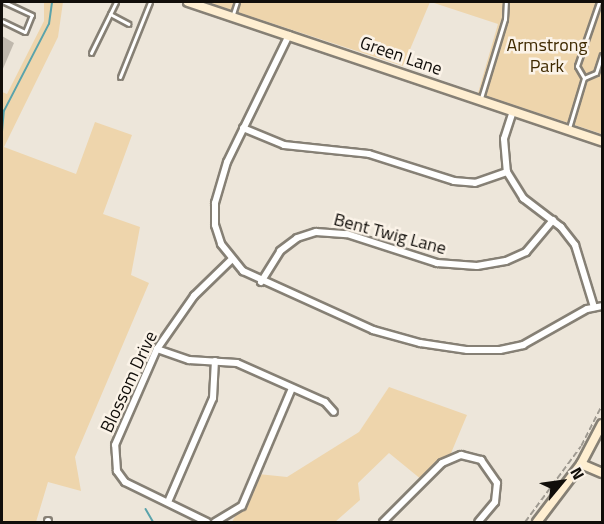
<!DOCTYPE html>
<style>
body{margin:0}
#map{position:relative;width:604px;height:524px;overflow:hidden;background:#ede6da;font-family:"Titillium Web",sans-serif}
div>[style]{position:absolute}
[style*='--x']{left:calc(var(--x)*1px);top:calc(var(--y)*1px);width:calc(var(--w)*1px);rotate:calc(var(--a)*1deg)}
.green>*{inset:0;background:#eed5ac}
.stream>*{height:1.5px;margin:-0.75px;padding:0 0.75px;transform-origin:0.75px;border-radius:0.75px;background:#5aa3ab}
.building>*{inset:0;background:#bfb8ad}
.path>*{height:1.5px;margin-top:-0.75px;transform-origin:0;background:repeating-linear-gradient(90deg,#9f9a91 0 6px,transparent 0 9px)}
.roads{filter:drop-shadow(2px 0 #868075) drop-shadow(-2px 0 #868075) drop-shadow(0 2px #868075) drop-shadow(0 -2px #868075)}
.lane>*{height:3px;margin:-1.5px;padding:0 1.5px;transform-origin:1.5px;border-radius:1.5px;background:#fff}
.street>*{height:6px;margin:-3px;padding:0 3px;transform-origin:3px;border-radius:3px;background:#fff}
.secondary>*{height:8px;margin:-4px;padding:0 4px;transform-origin:4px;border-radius:4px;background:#feeed1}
span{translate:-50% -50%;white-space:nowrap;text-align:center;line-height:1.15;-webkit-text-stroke:5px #fbf3e8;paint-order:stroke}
.park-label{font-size:18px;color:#3f2a00}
.street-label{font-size:18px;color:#110e0a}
.frame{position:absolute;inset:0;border:3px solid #110e0a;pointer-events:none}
.north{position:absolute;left:532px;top:452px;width:60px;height:60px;-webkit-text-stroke:4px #fbf3e8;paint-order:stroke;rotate:61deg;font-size:16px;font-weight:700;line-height:24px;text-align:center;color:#110e0a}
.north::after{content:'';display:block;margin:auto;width:21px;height:27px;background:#110e0a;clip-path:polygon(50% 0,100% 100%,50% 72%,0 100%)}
</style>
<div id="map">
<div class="green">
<div style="clip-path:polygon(44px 2px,63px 2px,58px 37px,4px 147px,76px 174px,95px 122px,132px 135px,103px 214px,140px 227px,131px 275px,149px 283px,75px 457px,81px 491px,48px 482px,36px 522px,2px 522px,2px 92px,7px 94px,44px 21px)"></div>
<div style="clip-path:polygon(206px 2px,430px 2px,403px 66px)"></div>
<div style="clip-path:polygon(431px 2px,602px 2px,602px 134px,478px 93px,498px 24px)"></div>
<div style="clip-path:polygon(389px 387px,467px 415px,449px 458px,422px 480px,389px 453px,358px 483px,360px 500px,335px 522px,232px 522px,258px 474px,287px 477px,359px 432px)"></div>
</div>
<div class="stream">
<div style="--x:2;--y:132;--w:21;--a:-85"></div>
<div style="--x:4;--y:111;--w:98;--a:-62.7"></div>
<div style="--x:49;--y:24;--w:22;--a:-82"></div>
<div style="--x:146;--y:509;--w:14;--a:60"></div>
</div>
<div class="building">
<div style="clip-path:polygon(2px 36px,14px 43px,2px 71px)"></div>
</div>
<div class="path">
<div style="--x:525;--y:522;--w:94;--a:-53.6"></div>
<div style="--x:581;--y:446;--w:46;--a:-62.9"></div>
</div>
<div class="roads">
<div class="lane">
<div style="--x:110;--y:14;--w:21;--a:28"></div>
<div style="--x:233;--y:14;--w:13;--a:-72"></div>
<div style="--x:2;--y:21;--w:25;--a:26"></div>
<div style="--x:25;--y:32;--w:18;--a:-68"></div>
<div style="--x:32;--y:15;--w:31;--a:-155"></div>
<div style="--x:91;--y:53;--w:57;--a:-63.9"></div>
<div style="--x:120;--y:77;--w:81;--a:-68.2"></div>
<div style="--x:584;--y:78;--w:14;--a:-120"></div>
<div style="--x:577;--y:66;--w:68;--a:-71"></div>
<div style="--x:584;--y:78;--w:13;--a:-23"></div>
<div style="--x:596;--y:73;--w:19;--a:-72"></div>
<div style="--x:481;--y:98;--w:83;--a:-73.1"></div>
<div style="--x:505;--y:19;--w:17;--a:-87"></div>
<div style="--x:569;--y:128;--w:52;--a:-73.3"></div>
</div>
<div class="street">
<div style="--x:289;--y:35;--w:141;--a:116"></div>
<div style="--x:227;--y:162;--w:43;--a:106.3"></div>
<div style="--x:215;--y:203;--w:22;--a:90"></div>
<div style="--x:215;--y:225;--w:20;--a:72"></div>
<div style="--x:221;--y:244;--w:35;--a:51"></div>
<div style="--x:243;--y:271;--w:143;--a:24.4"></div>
<div style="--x:373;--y:330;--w:49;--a:15.5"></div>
<div style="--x:420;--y:343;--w:48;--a:8.5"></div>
<div style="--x:467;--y:350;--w:33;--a:0"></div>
<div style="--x:500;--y:350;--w:24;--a:-12"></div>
<div style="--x:523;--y:345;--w:73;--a:-29.4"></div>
<div style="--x:587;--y:309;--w:15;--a:-11"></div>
<div style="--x:513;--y:111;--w:29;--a:108"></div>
<div style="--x:504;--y:139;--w:33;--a:85"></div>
<div style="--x:507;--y:172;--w:31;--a:58"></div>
<div style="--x:523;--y:198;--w:48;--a:37.3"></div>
<div style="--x:561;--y:227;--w:23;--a:52"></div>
<div style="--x:575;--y:245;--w:65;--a:73"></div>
<div style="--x:243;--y:128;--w:44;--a:22.5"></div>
<div style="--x:284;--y:145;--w:85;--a:6"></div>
<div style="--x:369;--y:154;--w:89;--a:17.6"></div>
<div style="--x:454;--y:181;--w:21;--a:5"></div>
<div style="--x:475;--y:183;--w:34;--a:-19"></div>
<div style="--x:261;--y:282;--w:36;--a:-58"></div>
<div style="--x:280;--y:251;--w:21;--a:-37"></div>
<div style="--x:297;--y:238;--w:20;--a:-18"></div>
<div style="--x:316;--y:232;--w:31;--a:4"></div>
<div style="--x:347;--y:234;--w:95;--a:17.9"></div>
<div style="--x:437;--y:263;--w:40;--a:4.3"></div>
<div style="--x:477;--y:266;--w:29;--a:-10"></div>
<div style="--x:506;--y:261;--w:22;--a:-24"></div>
<div style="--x:526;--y:252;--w:42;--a:-49.8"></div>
<div style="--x:157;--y:349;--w:34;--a:19"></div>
<div style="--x:189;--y:360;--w:48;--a:3.6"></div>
<div style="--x:237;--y:363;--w:96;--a:23.9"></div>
<div style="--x:325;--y:402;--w:13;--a:48"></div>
<div style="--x:168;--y:502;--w:113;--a:-66.6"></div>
<div style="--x:213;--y:398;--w:37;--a:-87"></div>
<div style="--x:48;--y:521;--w:1;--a:90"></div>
<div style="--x:207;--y:522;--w:91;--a:-154"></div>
<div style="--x:125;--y:482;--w:14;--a:-126"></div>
<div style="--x:117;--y:471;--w:26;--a:-94"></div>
<div style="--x:115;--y:445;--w:105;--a:-66.4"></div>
<div style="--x:157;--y:349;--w:65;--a:-55.1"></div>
<div style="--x:194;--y:296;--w:52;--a:-44.2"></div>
<div style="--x:215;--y:522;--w:31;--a:-31"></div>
<div style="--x:242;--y:506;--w:128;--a:-67"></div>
<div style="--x:383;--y:522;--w:83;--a:-45"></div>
<div style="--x:442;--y:463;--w:21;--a:-23"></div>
<div style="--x:461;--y:455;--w:21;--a:14"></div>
<div style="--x:481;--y:460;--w:28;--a:55"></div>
<div style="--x:497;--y:483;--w:19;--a:96"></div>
<div style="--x:495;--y:502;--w:26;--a:130"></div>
</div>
<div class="secondary">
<div style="--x:188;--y:2;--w:437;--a:18.6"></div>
<div style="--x:581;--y:464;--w:23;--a:23"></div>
<div style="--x:537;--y:522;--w:73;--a:-52.8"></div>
<div style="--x:581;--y:464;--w:45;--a:-62.3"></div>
</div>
</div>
<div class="park-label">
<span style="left:547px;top:56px">Armstrong<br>Park</span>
</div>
<div class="street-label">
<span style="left:401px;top:56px;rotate:19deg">Green Lane</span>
<span style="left:390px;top:234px;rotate:15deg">Bent Twig Lane</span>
<span style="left:129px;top:382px;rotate:-65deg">Blossom Drive</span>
</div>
<div class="frame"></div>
<div class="north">N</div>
</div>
